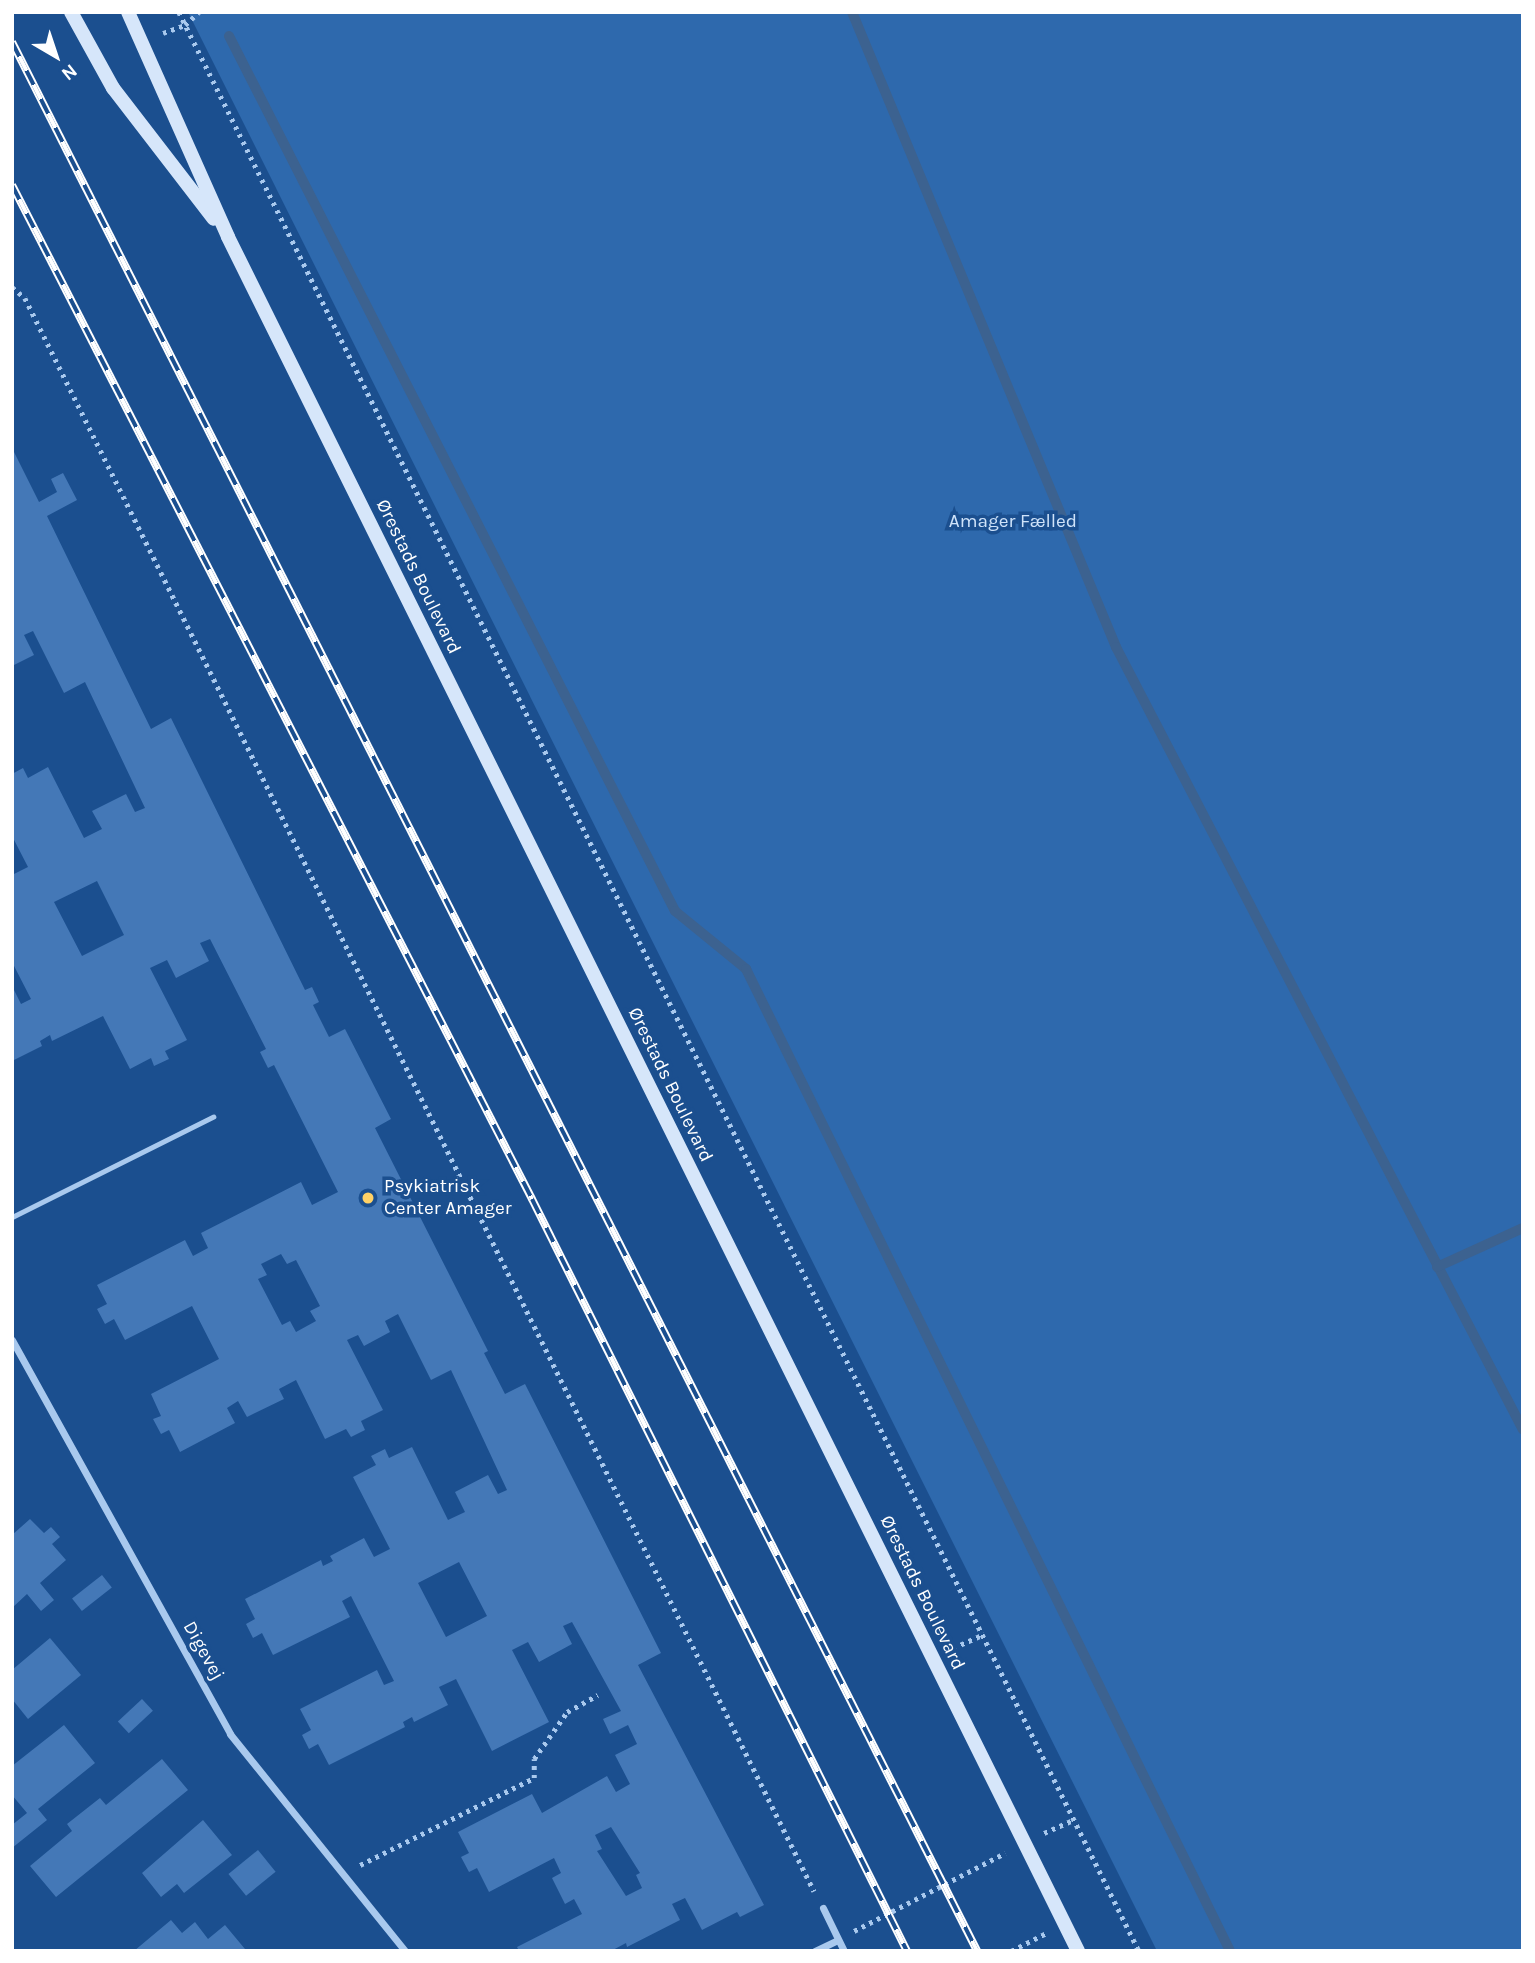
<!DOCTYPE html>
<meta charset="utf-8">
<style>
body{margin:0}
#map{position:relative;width:1535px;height:1963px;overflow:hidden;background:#1b4f8f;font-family:Karla,sans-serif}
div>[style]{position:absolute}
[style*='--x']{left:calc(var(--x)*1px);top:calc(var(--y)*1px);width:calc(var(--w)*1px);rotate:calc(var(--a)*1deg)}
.green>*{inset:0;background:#2e69ad}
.stream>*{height:10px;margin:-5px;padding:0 5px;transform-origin:5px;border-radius:5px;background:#3c6290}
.building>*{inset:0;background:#4478b7;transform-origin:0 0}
.path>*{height:4.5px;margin-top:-2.25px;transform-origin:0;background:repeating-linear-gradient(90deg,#a9c9ee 0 3.5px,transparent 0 8.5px)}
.lane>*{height:5px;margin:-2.5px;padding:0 2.5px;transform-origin:2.5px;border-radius:2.5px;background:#a9c9ee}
.street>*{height:7px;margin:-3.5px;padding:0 3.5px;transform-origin:3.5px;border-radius:3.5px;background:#a9c9ee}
.secondary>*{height:14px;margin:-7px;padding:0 7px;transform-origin:7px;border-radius:7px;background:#d6e6fa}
.rail>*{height:8px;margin-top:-4px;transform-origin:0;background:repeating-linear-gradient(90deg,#1b4f8f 0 16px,#fff 0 32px);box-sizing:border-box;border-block:2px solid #fff}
.dots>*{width:19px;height:19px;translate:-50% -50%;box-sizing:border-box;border:4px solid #1b4f8f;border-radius:50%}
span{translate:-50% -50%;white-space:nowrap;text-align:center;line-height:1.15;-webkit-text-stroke:7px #1b4f8f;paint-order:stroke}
.park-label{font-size:19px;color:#cfe3fa}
.street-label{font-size:19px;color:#fff}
.poi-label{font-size:19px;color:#fff}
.left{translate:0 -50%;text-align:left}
.frame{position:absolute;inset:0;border:14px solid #fff;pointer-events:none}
.north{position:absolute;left:21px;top:21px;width:70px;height:70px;-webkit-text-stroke:5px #1b4f8f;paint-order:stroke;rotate:141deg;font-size:19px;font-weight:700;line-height:28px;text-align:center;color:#fff}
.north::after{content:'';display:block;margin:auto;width:24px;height:32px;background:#fff;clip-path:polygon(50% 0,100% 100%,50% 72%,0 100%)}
</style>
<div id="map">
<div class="green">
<div style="clip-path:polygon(188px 12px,1523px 12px,1523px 1951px,1157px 1951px)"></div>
</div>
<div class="stream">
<div style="--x:852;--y:12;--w:688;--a:67.42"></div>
<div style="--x:1116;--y:647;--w:882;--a:62.53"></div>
<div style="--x:229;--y:36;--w:982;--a:62.99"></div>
<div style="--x:675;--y:911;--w:92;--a:39.2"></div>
<div style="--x:746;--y:969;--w:1095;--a:63.76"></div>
<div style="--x:1437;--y:1267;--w:94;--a:-24.4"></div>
</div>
<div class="building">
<div style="clip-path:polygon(evenodd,12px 448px,39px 502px,57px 492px,51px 479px,63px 473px,77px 500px,47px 516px,151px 729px,171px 718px,305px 990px,312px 987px,319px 1002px,313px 1005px,329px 1037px,345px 1029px,391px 1119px,375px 1128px,488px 1351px,484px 1353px,505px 1394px,525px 1384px,661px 1653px,638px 1665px,764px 1905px,740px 1917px,737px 1912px,702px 1930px,685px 1898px,672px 1904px,680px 1920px,627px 1947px,626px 1943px,611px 1951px,519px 1951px,517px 1947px,582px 1914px,574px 1899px,565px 1904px,552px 1878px,561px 1873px,554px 1858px,489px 1892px,477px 1868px,469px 1872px,461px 1857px,469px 1853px,458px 1832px,532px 1794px,542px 1813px,607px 1776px,616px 1792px,630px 1784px,615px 1755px,637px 1744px,628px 1725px,610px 1734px,603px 1719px,621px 1711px,572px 1622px,563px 1626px,572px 1644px,539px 1662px,528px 1642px,512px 1650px,549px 1722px,492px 1751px,456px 1679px,439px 1687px,448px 1705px,414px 1722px,412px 1717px,403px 1722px,405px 1727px,329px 1765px,318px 1744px,309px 1749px,302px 1735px,311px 1730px,300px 1709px,377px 1670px,384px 1685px,394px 1681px,351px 1596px,342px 1601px,350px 1617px,273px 1655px,262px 1633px,253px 1638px,246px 1624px,255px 1619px,245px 1599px,321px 1560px,323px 1566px,333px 1561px,330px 1556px,364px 1538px,374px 1557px,390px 1549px,353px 1477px,376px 1465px,371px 1456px,385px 1449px,389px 1458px,412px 1447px,448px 1520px,465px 1512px,455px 1492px,488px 1475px,498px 1494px,507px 1490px,451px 1370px,431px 1380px,398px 1314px,385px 1321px,390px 1332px,364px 1346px,358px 1335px,347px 1340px,383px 1410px,361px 1421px,365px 1430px,351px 1437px,346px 1429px,325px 1439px,296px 1380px,279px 1389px,284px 1399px,247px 1417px,238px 1401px,227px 1408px,235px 1423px,180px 1452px,169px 1430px,161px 1434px,153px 1419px,161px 1416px,151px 1394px,219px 1359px,192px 1306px,125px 1340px,114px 1319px,105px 1324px,97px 1309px,107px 1304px,97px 1285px,185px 1240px,193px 1256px,208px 1248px,201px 1233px,301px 1182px,312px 1205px,338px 1192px,274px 1065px,268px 1068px,260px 1052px,266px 1049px,210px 939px,200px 943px,209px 961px,176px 978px,167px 960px,150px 968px,187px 1040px,165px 1051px,169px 1059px,154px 1066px,151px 1058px,130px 1069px,103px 1016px,52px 1041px,50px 1035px,40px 1041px,42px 1046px,12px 1061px,12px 986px,21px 1004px,31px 999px,12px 962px,12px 875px,28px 867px,12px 836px,12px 774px,23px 768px,28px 778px,48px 767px,84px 838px,102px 829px,92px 811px,126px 794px,135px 812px,145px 808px,85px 682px,64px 693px,33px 631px,24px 635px,34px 655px,12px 666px,12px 448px,97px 881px,124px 935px,82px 956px,54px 902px,97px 881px,12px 448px,281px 1254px,287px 1264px,296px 1260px,320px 1306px,310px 1311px,316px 1321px,296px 1332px,290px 1321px,282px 1325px,258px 1279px,267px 1275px,261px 1264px,281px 1254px,12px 448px,459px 1562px,487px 1616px,446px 1637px,418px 1583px,459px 1562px,12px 448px,611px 1827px,640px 1873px,636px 1875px,642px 1888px,626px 1896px,597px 1851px,602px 1849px,595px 1835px,611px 1827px)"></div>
<div style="clip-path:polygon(30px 1519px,44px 1533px,51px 1527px,60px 1537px,52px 1544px,66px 1560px,40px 1583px,54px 1600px,41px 1611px,27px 1594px,12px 1608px,12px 1535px)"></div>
<div style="left:102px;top:1575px;width:16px;height:38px;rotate:52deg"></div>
<div style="clip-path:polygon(50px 1638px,81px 1675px,28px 1719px,12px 1699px,12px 1670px)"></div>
<div style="left:142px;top:1699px;width:16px;height:33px;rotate:47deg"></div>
<div style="clip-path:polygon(64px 1725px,95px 1763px,38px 1809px,47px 1820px,12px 1848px,12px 1825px,27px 1813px,12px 1795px,12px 1766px)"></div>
<div style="clip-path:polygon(162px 1759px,188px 1790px,56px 1897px,30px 1866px,72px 1831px,67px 1824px,100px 1798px,106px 1805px)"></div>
<div style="clip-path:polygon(203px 1820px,232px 1855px,184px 1893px,177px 1884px,161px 1897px,142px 1873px)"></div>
<div style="left:258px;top:1850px;width:28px;height:38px;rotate:51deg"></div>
<div style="clip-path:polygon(171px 1920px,182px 1933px,195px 1922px,208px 1939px,225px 1925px,245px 1949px,134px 1951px)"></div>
</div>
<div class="path">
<div style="--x:179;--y:12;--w:2164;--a:63.66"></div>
<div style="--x:163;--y:33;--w:23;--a:-20"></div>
<div style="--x:185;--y:25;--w:19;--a:-43"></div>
<div style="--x:12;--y:287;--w:17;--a:40"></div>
<div style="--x:25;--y:298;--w:1778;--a:63.65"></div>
<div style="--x:953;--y:1648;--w:34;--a:-24"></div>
<div style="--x:1044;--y:1833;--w:34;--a:-24"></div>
<div style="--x:360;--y:1865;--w:195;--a:-26.6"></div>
<div style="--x:534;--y:1778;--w:19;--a:-90"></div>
<div style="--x:534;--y:1759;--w:57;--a:-54.9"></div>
<div style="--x:567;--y:1712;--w:35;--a:-29"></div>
<div style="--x:854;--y:1931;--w:170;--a:-27.3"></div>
<div style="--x:958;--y:1951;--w:1;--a:-90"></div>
<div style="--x:1011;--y:1951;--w:38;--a:-27"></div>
</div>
<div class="lane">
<div style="--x:12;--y:1217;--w:225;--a:-26.5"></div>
</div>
<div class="street">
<div style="--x:12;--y:1340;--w:450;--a:61"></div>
<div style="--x:230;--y:1734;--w:279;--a:51.1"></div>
<div style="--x:823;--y:1908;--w:48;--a:64"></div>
<div style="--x:815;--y:1951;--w:25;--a:-26"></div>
</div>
<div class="secondary">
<div style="--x:71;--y:12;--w:87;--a:61.1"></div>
<div style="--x:113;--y:88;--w:165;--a:52.4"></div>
<div style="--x:128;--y:12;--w:246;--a:66"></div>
<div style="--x:228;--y:237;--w:1913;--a:63.62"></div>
</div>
<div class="rail">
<div style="--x:12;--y:42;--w:2139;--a:63.18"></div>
<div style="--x:12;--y:185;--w:1140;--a:62.85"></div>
<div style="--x:532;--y:1199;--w:840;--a:63.5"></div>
</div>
<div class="dots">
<div style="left:368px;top:1198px;background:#ffd166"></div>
</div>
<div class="park-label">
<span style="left:1013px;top:522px">Amager Fælled</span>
</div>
<div class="street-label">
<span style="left:418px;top:577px;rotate:64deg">Ørestads Boulevard</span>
<span style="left:670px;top:1085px;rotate:64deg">Ørestads Boulevard</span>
<span style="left:922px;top:1593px;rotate:64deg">Ørestads Boulevard</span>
<span style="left:203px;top:1651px;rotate:61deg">Digevej</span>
</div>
<div class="poi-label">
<span class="left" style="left:384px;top:1198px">Psykiatrisk<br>Center Amager</span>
</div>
<div class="frame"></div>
<div class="north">N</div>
</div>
